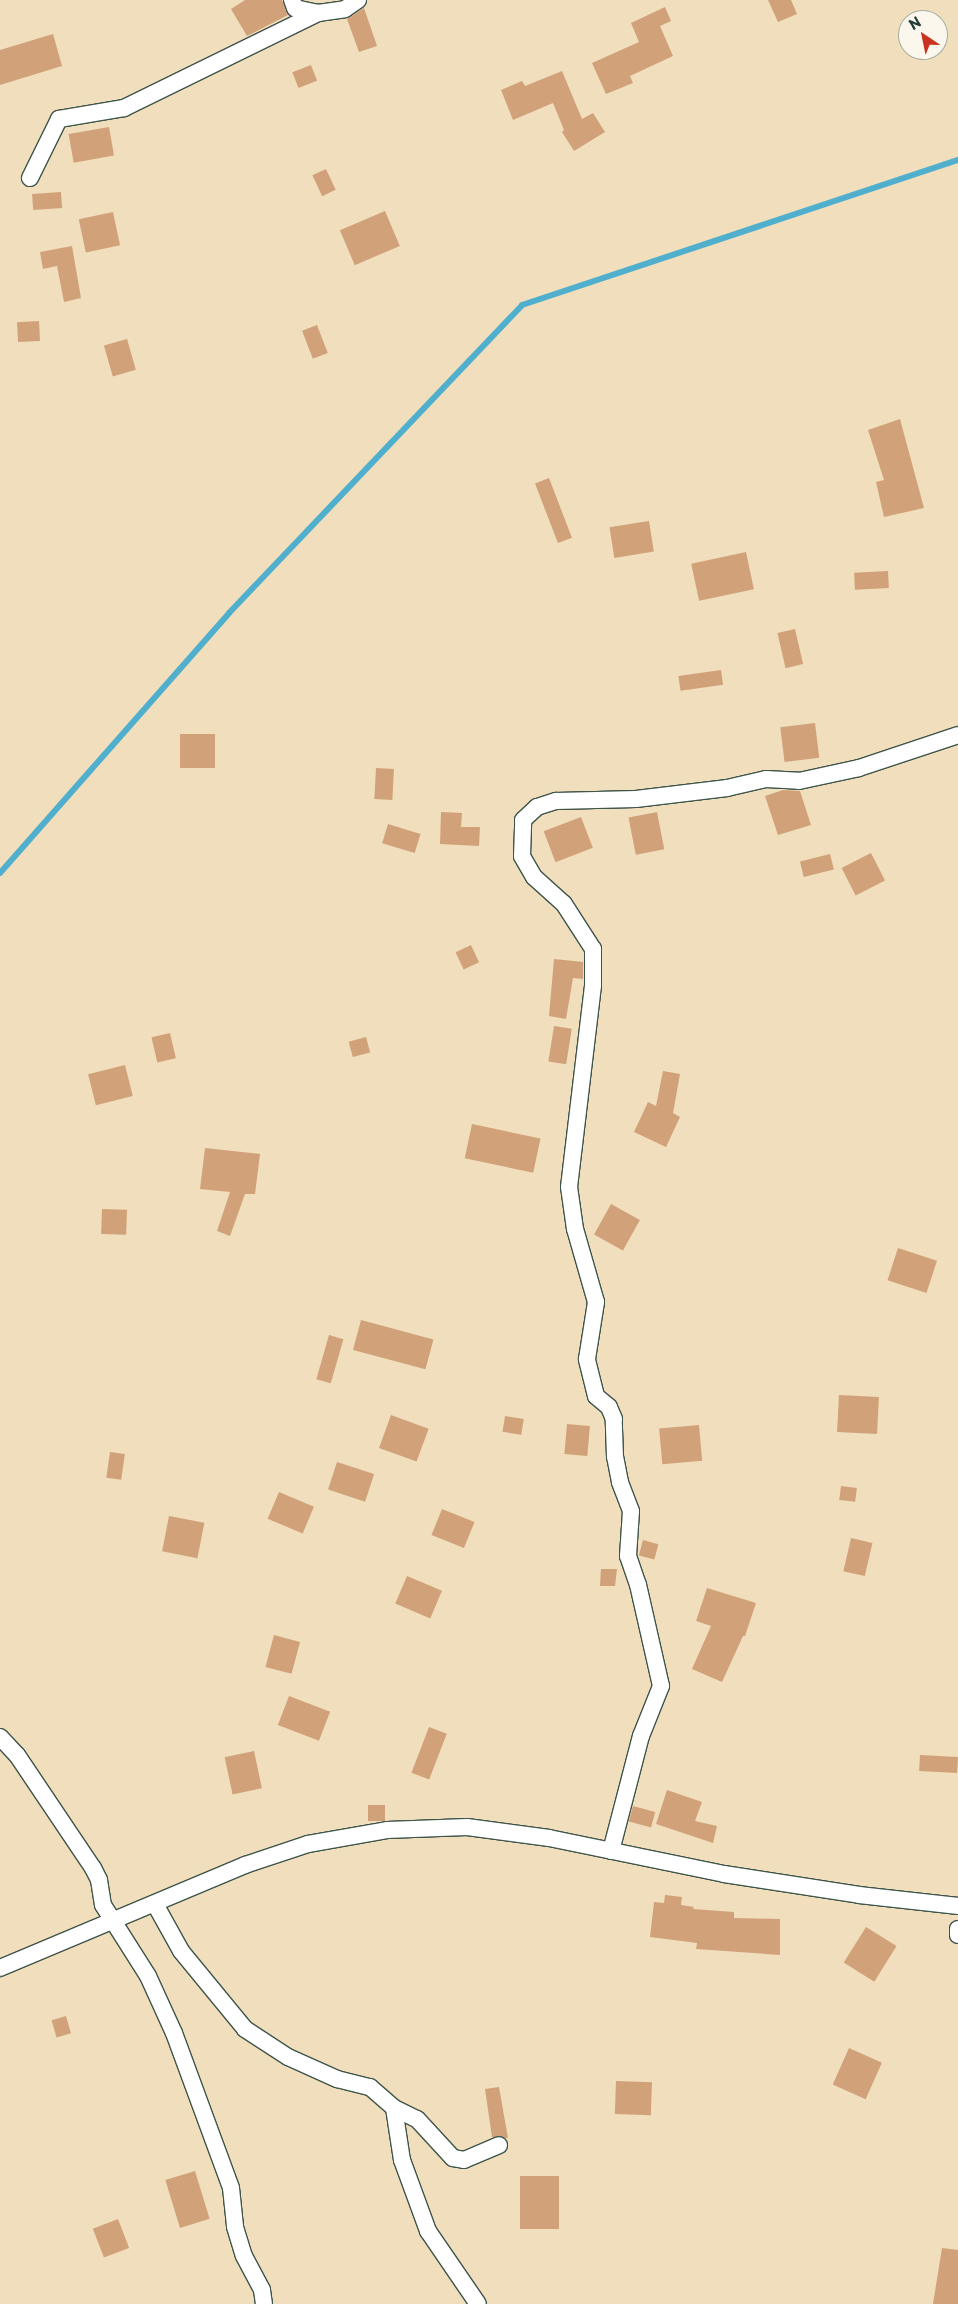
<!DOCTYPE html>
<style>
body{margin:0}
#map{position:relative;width:958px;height:2304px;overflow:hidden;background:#f0debd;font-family:"Playpen Sans",sans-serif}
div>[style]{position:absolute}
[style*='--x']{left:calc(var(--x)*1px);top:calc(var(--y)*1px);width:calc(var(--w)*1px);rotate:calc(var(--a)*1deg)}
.stream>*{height:6px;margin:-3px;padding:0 3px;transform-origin:3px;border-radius:3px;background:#4fafcd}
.building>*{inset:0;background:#d1a279;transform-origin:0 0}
.roads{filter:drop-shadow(1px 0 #3e5549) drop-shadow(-1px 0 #3e5549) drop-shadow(0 1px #3e5549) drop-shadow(0 -1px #3e5549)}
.street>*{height:16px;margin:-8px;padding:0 8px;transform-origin:8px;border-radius:8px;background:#fff}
span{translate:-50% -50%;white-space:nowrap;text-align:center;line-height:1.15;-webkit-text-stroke:4.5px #fbf7ec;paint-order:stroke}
.north{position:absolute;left:898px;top:10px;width:50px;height:50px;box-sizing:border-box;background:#fbf7ec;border:1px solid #a3ada2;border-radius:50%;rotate:326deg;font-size:14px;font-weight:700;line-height:20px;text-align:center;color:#1f3d34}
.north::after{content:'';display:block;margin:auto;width:18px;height:22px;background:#c8321e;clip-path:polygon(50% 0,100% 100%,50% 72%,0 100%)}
</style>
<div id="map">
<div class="stream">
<div style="--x:0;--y:873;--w:346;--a:-48.6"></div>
<div style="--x:229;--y:613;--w:425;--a:-46.4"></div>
<div style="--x:522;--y:305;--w:459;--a:-18.4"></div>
</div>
<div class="building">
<div style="clip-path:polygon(245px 0,282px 0,288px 15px,247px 36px,231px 9px)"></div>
<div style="clip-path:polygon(768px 0,791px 0,797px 14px,778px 22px)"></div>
<div style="clip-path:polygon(665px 7px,671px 21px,660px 26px,673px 56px,630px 76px,633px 83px,606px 94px,592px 63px,639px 42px,631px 23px)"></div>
<div style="clip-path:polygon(364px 8px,377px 46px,359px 52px,347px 19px)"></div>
<div style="clip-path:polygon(53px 34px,62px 66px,0 85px,0 50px)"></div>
<div style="left:311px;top:65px;width:17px;height:20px;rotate:69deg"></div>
<div style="clip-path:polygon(562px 71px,582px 119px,593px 113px,605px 132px,574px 151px,562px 132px,564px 130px,553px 103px,513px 120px,501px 90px,522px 81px,525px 86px)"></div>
<div style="left:109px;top:127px;width:29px;height:41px;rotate:80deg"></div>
<div style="left:326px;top:169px;width:23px;height:15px;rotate:65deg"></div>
<div style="left:61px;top:192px;width:16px;height:29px;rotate:86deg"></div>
<div style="left:385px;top:211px;width:38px;height:49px;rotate:67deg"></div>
<div style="left:113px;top:212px;width:34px;height:35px;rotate:78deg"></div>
<div style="clip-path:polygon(72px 246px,81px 298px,64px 302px,57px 266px,43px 269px,40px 252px)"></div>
<div style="left:39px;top:321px;width:20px;height:22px;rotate:87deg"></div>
<div style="left:317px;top:325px;width:30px;height:16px;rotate:69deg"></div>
<div style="left:127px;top:339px;width:32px;height:24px;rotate:74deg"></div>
<div style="clip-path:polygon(900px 419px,924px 508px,884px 517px,876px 482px,884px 480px,868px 430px)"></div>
<div style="left:549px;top:478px;width:64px;height:15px;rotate:69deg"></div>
<div style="left:649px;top:521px;width:31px;height:40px;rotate:81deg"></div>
<div style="left:746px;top:552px;width:38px;height:56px;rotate:78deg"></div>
<div style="left:888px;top:571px;width:17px;height:34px;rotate:87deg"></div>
<div style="left:795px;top:629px;width:36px;height:18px;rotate:77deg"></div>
<div style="left:721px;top:670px;width:15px;height:43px;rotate:82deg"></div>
<div style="left:815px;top:723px;width:35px;height:35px;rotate:83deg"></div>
<div style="left:180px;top:734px;width:35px;height:34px"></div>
<div style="left:376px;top:768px;width:18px;height:31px;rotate:3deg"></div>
<div style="clip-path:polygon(783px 790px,800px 791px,811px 825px,778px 835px,765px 796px)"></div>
<div style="clip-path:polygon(441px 812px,462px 813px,461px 827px,480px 827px,479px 846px,440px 844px)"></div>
<div style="left:657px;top:812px;width:38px;height:29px;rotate:79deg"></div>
<div style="left:581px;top:817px;width:33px;height:40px;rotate:69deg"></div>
<div style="left:388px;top:824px;width:34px;height:20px;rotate:17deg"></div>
<div style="left:871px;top:853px;width:31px;height:33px;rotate:63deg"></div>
<div style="left:830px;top:854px;width:16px;height:31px;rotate:76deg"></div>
<div style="left:471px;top:945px;width:19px;height:17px;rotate:65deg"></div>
<div style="clip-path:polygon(554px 959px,583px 962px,583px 979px,573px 978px,566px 1019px,549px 1016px)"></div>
<div style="left:554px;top:1026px;width:18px;height:36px;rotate:9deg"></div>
<div style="left:170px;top:1033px;width:26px;height:19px;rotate:77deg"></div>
<div style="left:366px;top:1037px;width:16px;height:18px;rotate:75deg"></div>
<div style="left:125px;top:1065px;width:32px;height:38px;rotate:76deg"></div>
<div style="clip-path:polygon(663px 1071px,680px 1074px,673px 1113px,680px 1117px,666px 1147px,634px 1132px,648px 1102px,656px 1106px)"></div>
<div style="left:472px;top:1124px;width:70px;height:35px;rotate:12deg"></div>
<div style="clip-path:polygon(205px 1148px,260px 1154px,255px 1194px,245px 1194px,230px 1236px,217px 1231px,230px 1192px,200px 1189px)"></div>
<div style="left:611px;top:1204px;width:33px;height:35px;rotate:29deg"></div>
<div style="left:102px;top:1209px;width:25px;height:25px;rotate:2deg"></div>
<div style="left:898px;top:1248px;width:41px;height:34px;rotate:18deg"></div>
<div style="left:361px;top:1320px;width:75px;height:31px;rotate:15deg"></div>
<div style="left:329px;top:1335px;width:15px;height:46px;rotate:16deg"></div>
<div style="left:839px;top:1395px;width:40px;height:37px;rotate:3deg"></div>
<div style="left:391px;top:1415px;width:40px;height:35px;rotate:20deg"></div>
<div style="left:505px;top:1416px;width:19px;height:16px;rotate:9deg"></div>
<div style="left:567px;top:1424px;width:23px;height:30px;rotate:5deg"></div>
<div style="left:699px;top:1425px;width:36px;height:40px;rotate:85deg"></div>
<div style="left:110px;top:1452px;width:15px;height:26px;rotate:8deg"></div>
<div style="left:337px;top:1462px;width:39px;height:29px;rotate:18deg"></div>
<div style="left:841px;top:1486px;width:16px;height:14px;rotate:7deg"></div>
<div style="left:279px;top:1492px;width:38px;height:29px;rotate:23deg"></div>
<div style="left:442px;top:1509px;width:35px;height:28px;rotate:22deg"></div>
<div style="left:169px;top:1516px;width:36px;height:36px;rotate:11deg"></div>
<div style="left:851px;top:1538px;width:22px;height:34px;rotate:13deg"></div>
<div style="left:643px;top:1540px;width:16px;height:16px;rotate:15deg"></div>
<div style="clip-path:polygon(601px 1569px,617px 1569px,615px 1586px,600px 1586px)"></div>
<div style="left:407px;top:1576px;width:38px;height:30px;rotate:23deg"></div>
<div style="clip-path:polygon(707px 1588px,756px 1603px,745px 1636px,743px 1636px,722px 1682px,692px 1669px,711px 1626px,696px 1621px)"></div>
<div style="left:274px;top:1635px;width:27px;height:33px;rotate:15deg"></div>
<div style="left:289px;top:1696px;width:44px;height:31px;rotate:21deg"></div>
<div style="left:429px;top:1727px;width:19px;height:49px;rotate:21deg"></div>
<div style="left:254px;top:1751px;width:38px;height:30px;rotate:78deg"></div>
<div style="left:920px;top:1755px;width:38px;height:16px;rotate:3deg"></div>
<div style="clip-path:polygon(667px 1790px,702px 1802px,695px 1821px,717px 1826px,713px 1843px,656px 1824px)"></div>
<div style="left:368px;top:1805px;width:17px;height:16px"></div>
<div style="left:633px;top:1806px;width:23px;height:16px;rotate:15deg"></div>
<div style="clip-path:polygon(665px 1895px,682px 1897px,681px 1905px,694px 1907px,693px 1909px,734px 1912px,734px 1918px,780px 1919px,780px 1955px,696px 1949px,697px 1943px,650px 1937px,654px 1902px,664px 1903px)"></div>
<div style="left:866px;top:1927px;width:36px;height:42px;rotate:32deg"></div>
<div style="left:66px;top:2016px;width:18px;height:15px;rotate:74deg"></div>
<div style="left:849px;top:2048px;width:36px;height:40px;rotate:24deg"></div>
<div style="left:616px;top:2081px;width:36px;height:33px;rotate:2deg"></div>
<div style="clip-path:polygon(499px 2087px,508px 2138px,506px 2138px,492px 2137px,485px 2089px)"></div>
<div style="left:195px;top:2171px;width:50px;height:31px;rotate:73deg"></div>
<div style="left:520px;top:2176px;width:39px;height:53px"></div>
<div style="left:118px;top:2219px;width:31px;height:27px;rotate:69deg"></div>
<div style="clip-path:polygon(942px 2248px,958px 2250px,958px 2304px,933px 2304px)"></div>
</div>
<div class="roads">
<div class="street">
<div style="--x:292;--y:0;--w:9;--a:69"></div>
<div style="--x:295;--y:8;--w:24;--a:12"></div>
<div style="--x:318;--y:13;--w:27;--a:-8"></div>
<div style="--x:345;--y:9;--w:16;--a:-35"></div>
<div style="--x:30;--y:178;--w:66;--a:-63.8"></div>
<div style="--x:59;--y:119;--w:66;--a:-9.6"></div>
<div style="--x:124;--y:108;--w:216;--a:-26.1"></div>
<div style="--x:0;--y:1737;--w:25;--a:47"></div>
<div style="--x:17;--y:1755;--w:136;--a:56.1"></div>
<div style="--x:93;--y:1868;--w:13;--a:63"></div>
<div style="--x:99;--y:1880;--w:25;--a:81"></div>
<div style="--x:103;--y:1905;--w:84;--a:57.6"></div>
<div style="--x:148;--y:1976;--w:63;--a:65.5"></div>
<div style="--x:174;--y:2033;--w:165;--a:69.8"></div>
<div style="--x:231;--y:2188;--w:39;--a:84"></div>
<div style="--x:235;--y:2227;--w:30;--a:73"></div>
<div style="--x:244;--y:2256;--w:38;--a:62"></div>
<div style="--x:262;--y:2290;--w:14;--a:82"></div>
<div style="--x:611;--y:1851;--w:119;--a:-75.4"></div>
<div style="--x:641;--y:1736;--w:54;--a:-68.2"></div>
<div style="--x:661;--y:1686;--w:104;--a:-102.8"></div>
<div style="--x:638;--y:1585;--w:31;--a:-109"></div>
<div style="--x:628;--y:1556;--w:45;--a:-86.2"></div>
<div style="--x:631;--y:1511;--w:31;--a:-111"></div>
<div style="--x:620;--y:1482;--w:25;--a:-101"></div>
<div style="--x:615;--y:1457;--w:38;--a:-92"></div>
<div style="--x:614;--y:1419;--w:13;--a:-113"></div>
<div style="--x:609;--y:1407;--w:17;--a:-140"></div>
<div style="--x:596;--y:1396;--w:38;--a:-104"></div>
<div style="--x:587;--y:1359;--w:58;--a:-81"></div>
<div style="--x:596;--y:1302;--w:76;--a:-106"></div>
<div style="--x:575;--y:1229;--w:42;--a:-98.1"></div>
<div style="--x:569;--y:1187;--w:202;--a:-83.2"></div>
<div style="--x:593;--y:986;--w:37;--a:-90"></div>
<div style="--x:593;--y:949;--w:54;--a:-122.8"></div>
<div style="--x:564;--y:904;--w:40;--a:-138"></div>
<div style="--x:534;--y:877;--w:24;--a:-120"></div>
<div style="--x:522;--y:856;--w:36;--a:-88"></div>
<div style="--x:523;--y:820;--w:19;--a:-43"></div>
<div style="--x:537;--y:807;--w:20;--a:-18"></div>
<div style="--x:556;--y:801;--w:80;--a:-1.4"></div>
<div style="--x:636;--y:799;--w:92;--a:-6.9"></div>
<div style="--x:727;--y:788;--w:40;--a:-13"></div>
<div style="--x:766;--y:779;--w:33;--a:3"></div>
<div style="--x:799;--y:781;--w:61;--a:-12.2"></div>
<div style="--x:859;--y:768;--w:104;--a:-18.4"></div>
<div style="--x:155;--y:1904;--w:54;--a:61"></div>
<div style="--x:181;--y:1951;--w:101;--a:50.6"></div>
<div style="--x:245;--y:2029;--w:51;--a:33.1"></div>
<div style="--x:288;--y:2057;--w:54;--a:24.2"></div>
<div style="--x:337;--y:2079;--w:34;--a:14"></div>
<div style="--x:370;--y:2087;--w:32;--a:41"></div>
<div style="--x:394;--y:2108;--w:53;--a:81.3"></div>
<div style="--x:402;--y:2160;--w:76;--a:69.9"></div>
<div style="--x:428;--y:2231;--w:88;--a:55.6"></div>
<div style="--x:958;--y:1929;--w:6;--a:90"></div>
<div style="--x:0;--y:1968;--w:266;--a:-22.8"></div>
<div style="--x:245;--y:1865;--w:66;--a:-18.4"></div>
<div style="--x:308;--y:1844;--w:80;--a:-10"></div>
<div style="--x:387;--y:1830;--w:80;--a:-2.1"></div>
<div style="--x:467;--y:1827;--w:83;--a:7.6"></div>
<div style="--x:549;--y:1838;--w:179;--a:11.6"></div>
<div style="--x:724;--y:1874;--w:137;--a:8.8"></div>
<div style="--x:859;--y:1895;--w:100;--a:6.3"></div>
<div style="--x:394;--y:2108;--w:25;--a:26"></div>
<div style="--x:417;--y:2119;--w:53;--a:47.3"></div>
<div style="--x:453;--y:2158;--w:11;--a:10"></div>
<div style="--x:464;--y:2160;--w:38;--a:-23"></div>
</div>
</div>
<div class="north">N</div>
</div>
